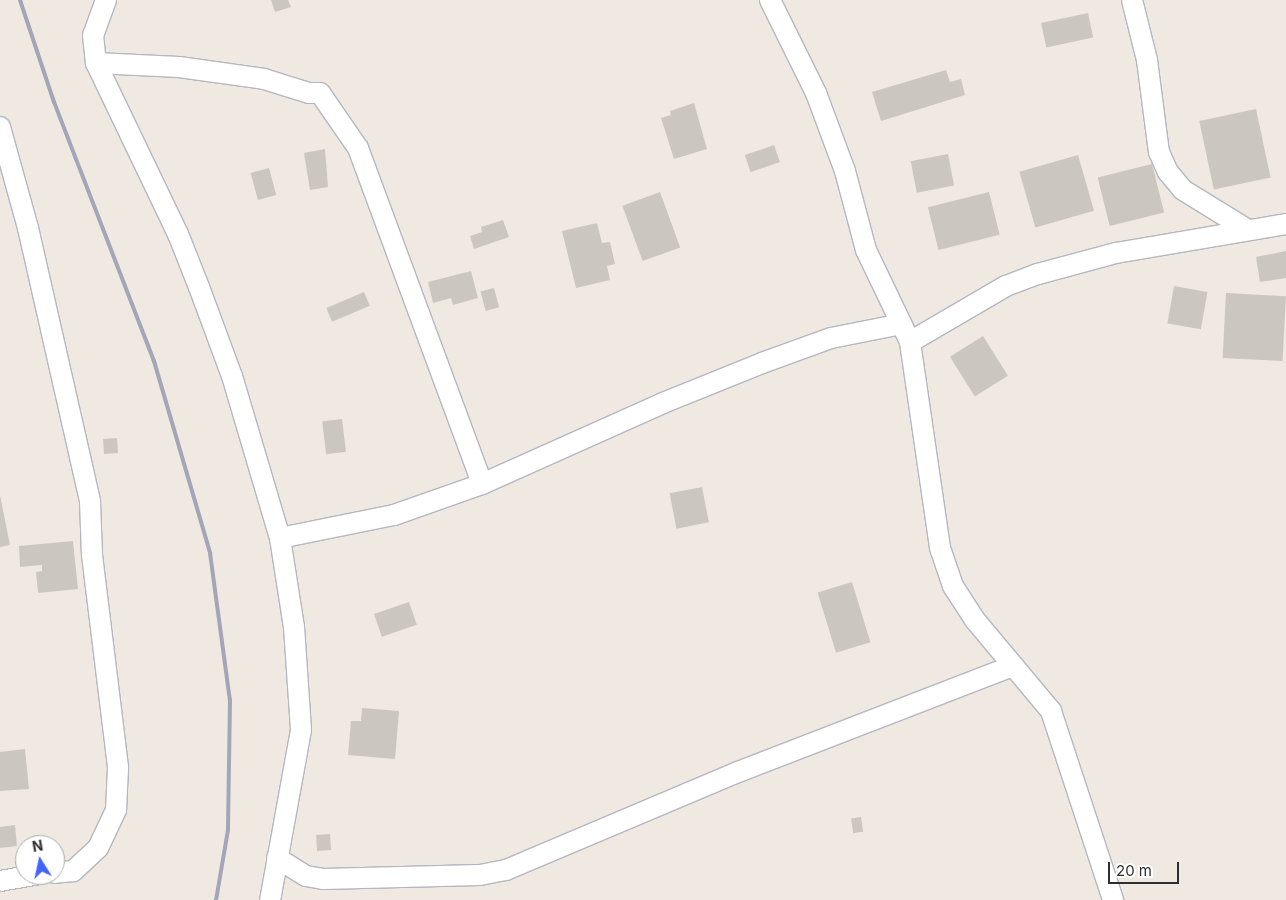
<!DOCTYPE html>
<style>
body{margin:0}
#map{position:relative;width:1286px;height:900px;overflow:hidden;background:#efe9e1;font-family:Inter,sans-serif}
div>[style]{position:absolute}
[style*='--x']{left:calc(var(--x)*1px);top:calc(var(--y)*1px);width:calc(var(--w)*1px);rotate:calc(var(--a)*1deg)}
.building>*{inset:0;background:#cbc7bf;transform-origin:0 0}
.roads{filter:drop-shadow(1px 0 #b4b7c1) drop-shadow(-1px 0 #b4b7c1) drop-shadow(0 1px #b4b7c1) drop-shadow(0 -1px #b4b7c1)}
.street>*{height:20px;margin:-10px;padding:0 10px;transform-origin:10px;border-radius:10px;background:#fff}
.rail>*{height:4px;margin:-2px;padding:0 2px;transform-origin:2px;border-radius:2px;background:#a3a6b8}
span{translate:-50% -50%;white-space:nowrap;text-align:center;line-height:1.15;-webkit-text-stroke:4px #fff;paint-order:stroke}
.north{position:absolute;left:15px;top:835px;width:50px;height:50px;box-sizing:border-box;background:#fff;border:1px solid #ababab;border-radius:50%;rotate:350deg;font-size:14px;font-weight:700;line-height:20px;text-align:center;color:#2e2e2e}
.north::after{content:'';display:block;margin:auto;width:18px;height:22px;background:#4264fb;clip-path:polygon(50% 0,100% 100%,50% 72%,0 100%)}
.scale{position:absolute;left:1108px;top:862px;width:71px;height:22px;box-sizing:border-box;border:2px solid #2e2e2e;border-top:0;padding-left:6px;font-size:15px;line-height:18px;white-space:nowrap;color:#2e2e2e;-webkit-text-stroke:4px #fff;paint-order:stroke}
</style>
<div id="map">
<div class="building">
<div style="clip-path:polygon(271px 0,288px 0,291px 7px,275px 12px)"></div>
<div style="left:1088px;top:13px;width:25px;height:48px;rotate:78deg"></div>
<div style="clip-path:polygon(946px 70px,950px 82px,961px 79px,965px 95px,881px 121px,872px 92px)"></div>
<div style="clip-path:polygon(694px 103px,707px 149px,674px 159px,661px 118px,671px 115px,670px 111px)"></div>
<div style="left:1256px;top:109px;width:70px;height:58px;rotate:78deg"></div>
<div style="left:774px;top:145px;width:18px;height:31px;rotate:71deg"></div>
<div style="clip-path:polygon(325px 149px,328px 187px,310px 190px,304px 153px)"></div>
<div style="left:948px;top:154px;width:32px;height:38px;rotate:79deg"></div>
<div style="left:1078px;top:155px;width:58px;height:61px;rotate:74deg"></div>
<div style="left:1152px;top:164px;width:50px;height:56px;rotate:76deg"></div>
<div style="left:269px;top:168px;width:28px;height:19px;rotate:75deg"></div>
<div style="left:660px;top:192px;width:59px;height:40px;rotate:70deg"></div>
<div style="left:989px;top:192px;width:44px;height:63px;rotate:76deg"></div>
<div style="clip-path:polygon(503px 220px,509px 237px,474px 249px,470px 236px,482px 232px,481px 227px)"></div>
<div style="clip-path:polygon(597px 223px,602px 243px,610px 242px,615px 264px,607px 266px,610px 280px,576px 288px,562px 231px)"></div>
<div style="clip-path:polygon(1286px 251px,1286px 278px,1260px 282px,1256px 257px)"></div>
<div style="clip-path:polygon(471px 271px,478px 298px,453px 305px,451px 298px,433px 303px,428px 282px)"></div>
<div style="left:1174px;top:286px;width:34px;height:38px;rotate:10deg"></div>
<div style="left:494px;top:288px;width:20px;height:14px;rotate:75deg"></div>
<div style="left:364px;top:292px;width:15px;height:41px;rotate:67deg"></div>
<div style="left:1226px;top:293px;width:60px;height:65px;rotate:3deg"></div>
<div style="left:983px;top:336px;width:47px;height:39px;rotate:58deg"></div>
<div style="left:342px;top:419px;width:33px;height:20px;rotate:83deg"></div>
<div style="left:117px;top:438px;width:15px;height:14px;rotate:86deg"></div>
<div style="left:702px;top:487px;width:36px;height:33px;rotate:79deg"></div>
<div style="clip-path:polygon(0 495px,10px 545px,0 547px)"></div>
<div style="clip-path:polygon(73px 541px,78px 589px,38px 593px,36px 572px,42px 571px,42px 565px,20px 567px,19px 546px)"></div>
<div style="left:852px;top:582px;width:63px;height:36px;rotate:73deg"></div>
<div style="left:409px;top:602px;width:24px;height:37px;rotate:71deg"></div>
<div style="clip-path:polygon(362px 708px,399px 711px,395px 759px,348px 755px,351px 721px,361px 721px)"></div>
<div style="clip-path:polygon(25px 749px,29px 789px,0 791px,0 752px)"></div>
<div style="left:861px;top:817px;width:15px;height:10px;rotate:82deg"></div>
<div style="clip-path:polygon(15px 825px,17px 846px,0 848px,0 827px)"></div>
<div style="left:330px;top:834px;width:16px;height:14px;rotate:86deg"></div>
</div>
<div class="roads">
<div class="street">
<div style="--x:106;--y:0;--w:37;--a:110"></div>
<div style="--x:93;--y:35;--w:28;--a:84"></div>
<div style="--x:96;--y:63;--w:190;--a:64.4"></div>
<div style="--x:178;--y:234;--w:57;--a:68.4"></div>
<div style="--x:199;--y:287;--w:95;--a:69.7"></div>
<div style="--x:232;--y:376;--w:169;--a:73.5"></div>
<div style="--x:280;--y:538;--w:90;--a:81.1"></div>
<div style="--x:294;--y:627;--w:103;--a:86.1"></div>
<div style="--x:301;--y:730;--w:173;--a:100.3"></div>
<div style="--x:770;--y:0;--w:104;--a:63.7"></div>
<div style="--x:816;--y:93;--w:83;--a:69.6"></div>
<div style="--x:845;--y:171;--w:82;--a:75.1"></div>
<div style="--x:866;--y:250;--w:102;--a:64.4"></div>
<div style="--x:910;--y:342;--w:208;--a:81.7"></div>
<div style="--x:940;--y:548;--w:40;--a:71.1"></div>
<div style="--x:953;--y:586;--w:40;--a:57.1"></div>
<div style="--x:975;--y:620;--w:119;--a:50.1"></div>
<div style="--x:1051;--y:711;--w:199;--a:71.8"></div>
<div style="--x:1132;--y:0;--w:62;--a:76"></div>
<div style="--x:1147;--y:60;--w:93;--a:82.6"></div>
<div style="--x:1159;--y:152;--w:22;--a:66"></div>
<div style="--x:1168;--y:172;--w:23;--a:50"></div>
<div style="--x:1183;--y:190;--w:76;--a:31.6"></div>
<div style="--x:96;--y:63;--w:83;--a:2.8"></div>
<div style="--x:179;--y:67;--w:86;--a:8"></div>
<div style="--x:264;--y:79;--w:47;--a:17.3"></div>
<div style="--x:309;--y:93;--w:11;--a:0"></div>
<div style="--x:320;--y:93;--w:67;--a:55.4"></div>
<div style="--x:358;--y:148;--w:358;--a:69.7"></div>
<div style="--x:0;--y:127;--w:105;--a:74.5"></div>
<div style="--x:28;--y:228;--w:280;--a:77.2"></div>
<div style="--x:90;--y:501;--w:54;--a:87.9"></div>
<div style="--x:92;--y:555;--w:215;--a:83"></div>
<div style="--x:118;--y:768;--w:42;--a:92.7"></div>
<div style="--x:116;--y:810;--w:42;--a:115.3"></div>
<div style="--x:98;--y:848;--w:34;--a:137"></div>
<div style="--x:73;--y:871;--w:18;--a:174"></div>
<div style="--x:910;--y:342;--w:111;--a:-30.3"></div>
<div style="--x:1006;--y:286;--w:34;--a:-21"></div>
<div style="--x:1038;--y:274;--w:81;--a:-15.1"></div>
<div style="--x:1116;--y:253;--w:172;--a:-9.7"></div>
<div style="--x:280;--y:538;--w:116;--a:-11.4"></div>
<div style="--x:394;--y:515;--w:93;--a:-19.4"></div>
<div style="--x:482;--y:484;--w:198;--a:-24.1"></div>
<div style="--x:663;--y:403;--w:107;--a:-22"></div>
<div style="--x:762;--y:363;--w:73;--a:-19.9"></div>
<div style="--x:831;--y:338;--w:72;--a:-11.2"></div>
<div style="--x:277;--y:858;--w:34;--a:32"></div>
<div style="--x:306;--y:876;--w:17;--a:10"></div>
<div style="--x:323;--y:879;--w:157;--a:-1.5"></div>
<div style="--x:480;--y:875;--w:26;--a:-11"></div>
<div style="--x:506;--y:870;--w:252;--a:-22.9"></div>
<div style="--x:738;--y:772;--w:295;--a:-21.1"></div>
<div style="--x:0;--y:881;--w:36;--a:-10"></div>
</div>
</div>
<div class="rail">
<div style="--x:20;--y:0;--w:108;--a:71.6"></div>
<div style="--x:54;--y:102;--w:278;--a:68.9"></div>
<div style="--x:154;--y:361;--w:200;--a:73.7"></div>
<div style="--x:210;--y:553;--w:148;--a:82.3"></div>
<div style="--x:230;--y:700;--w:130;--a:90.9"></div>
<div style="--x:228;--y:830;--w:71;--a:99.7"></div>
</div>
<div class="north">N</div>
<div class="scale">20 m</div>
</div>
